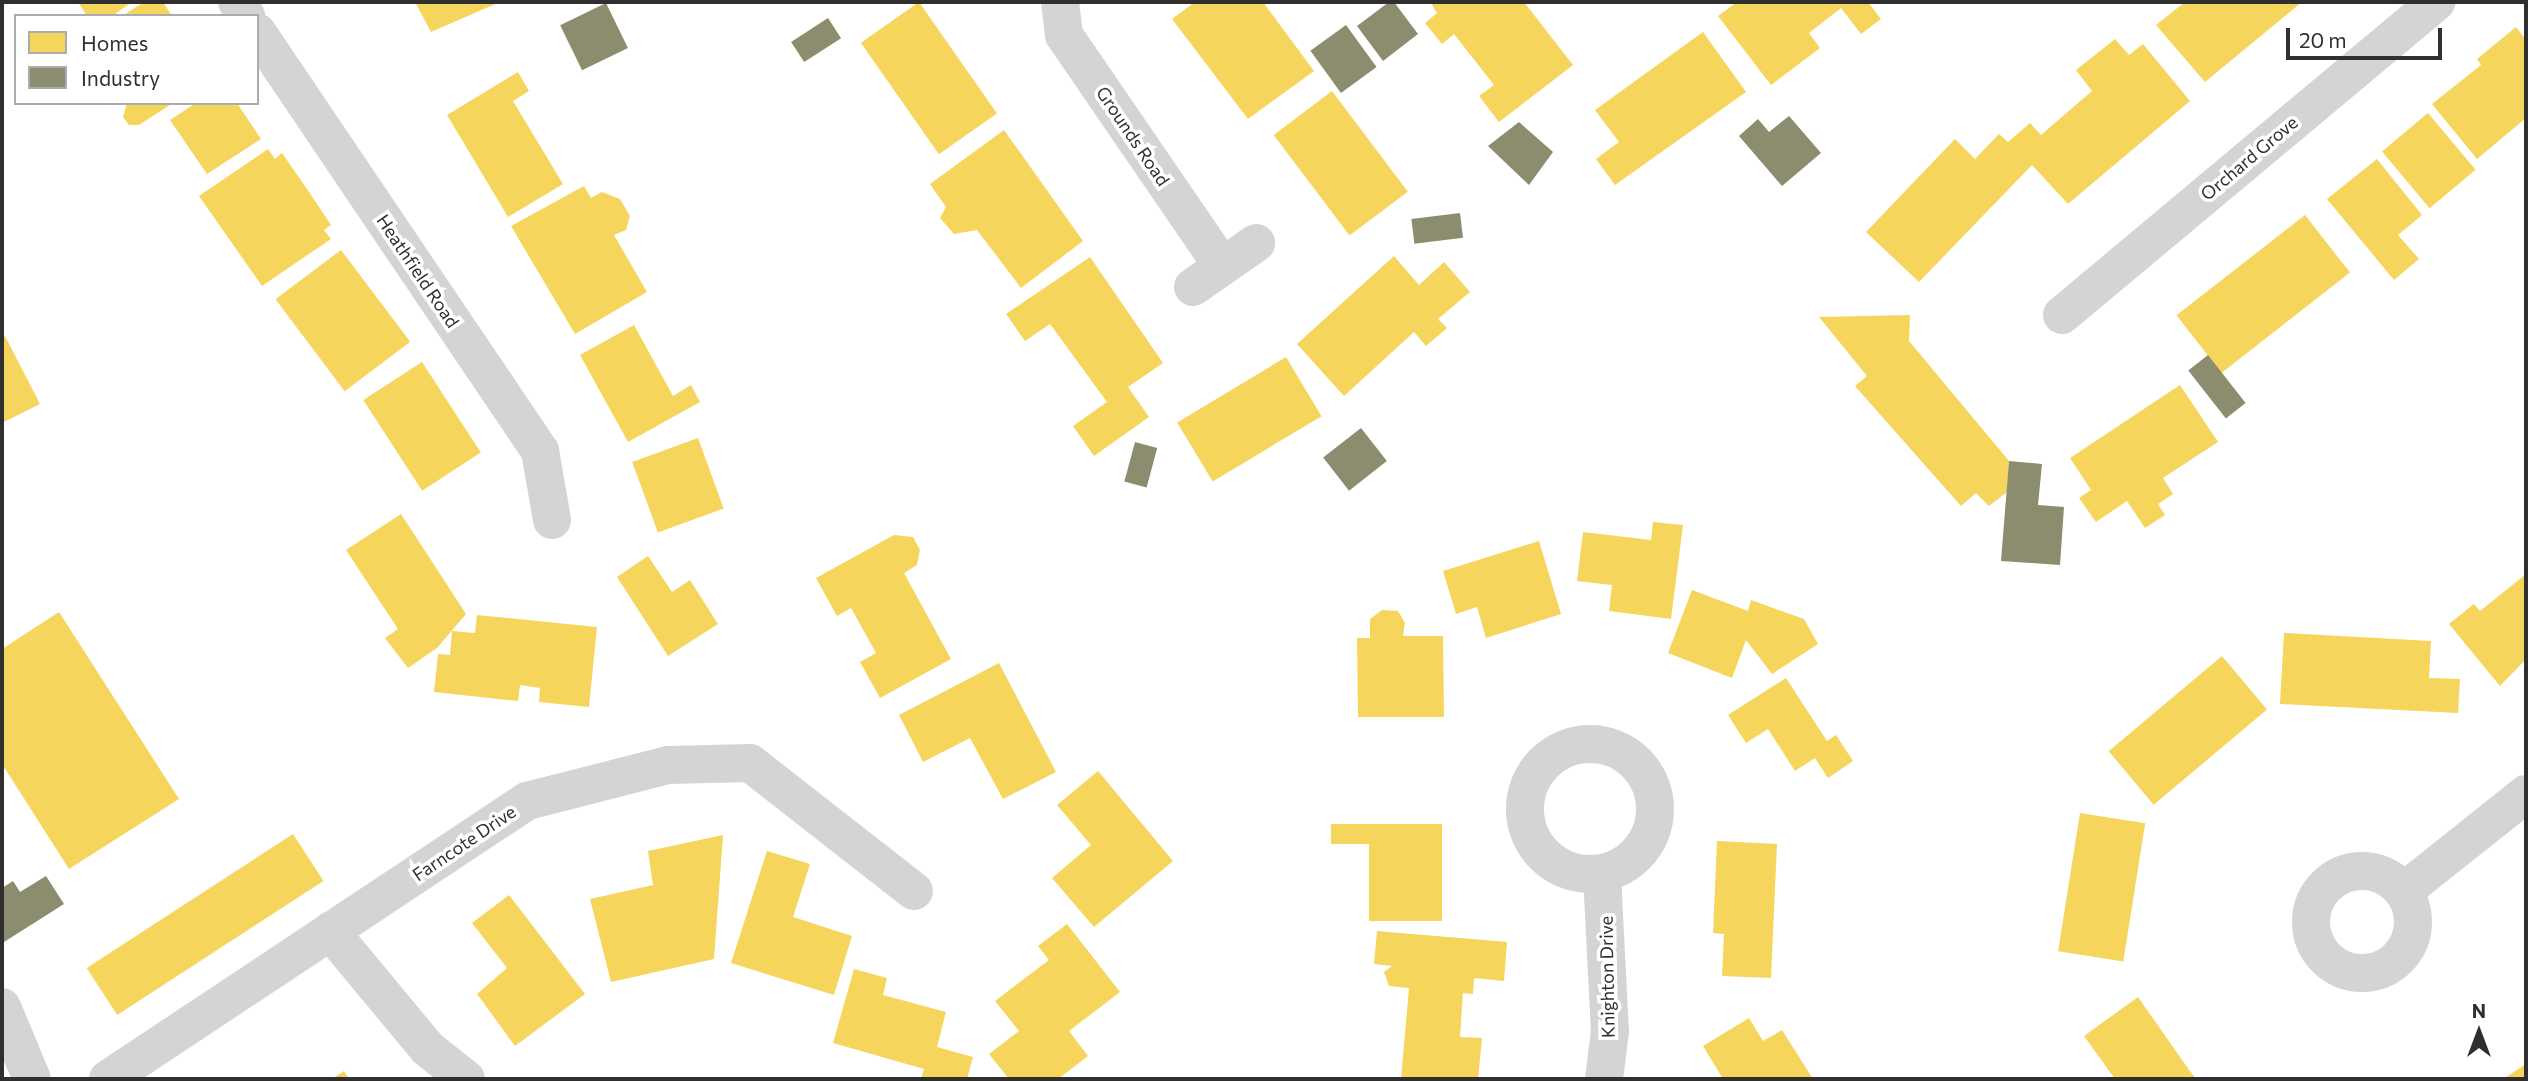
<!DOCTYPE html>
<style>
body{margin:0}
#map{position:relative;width:2528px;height:1081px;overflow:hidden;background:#fff;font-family:Commissioner,sans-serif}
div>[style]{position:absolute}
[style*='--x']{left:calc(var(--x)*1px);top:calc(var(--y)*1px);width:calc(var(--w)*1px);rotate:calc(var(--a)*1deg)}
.homes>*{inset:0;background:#f6d55c;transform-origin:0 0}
.industry>*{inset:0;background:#8c8c6e;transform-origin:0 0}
.minor>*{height:38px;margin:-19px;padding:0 19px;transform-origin:19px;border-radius:19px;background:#d4d4d4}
.minor>.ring{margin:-19px;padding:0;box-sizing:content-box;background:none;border:38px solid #d4d4d4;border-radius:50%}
span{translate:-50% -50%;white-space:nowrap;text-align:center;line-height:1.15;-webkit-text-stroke:7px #fff;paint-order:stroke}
.street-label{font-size:18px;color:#2f2f2f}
.frame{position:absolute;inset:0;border:4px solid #2f2f2f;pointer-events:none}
.legend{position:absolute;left:14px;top:14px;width:245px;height:91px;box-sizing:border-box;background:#fff;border:2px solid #acacac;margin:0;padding:9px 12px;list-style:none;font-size:21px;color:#2f2f2f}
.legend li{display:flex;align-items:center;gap:14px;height:35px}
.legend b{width:35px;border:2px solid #acacac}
.north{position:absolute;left:2444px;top:997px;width:70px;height:70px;-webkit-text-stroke:5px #fff;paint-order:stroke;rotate:0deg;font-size:19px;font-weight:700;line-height:28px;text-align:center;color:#2f2f2f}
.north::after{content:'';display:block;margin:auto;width:24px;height:32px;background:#2f2f2f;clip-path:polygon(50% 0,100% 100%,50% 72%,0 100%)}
.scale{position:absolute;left:2286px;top:28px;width:156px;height:32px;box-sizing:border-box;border:4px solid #2f2f2f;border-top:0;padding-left:9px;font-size:21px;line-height:24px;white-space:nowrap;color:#2f2f2f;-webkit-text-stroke:5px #fff;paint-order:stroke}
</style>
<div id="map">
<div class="homes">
<div style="clip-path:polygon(78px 2px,132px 2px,112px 16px,87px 16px)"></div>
<div style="clip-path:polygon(144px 2px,163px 2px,172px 16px,122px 16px)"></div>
<div style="clip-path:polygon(415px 2px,500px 2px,431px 32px)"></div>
<div style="left:919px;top:2px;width:136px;height:71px;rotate:55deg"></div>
<div style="clip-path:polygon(1195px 2px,1263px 2px,1314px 71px,1248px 119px,1172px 19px)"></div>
<div style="clip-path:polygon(1436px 2px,1524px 2px,1573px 65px,1499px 122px,1479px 96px,1494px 85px,1454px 34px,1442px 44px,1425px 23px,1437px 13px,1432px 5px)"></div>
<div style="clip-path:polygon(1737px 2px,1868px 2px,1881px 19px,1861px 34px,1841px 8px,1809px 33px,1820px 48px,1771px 85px,1718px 16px)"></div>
<div style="clip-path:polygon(2185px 2px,2302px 2px,2205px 82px,2156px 25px)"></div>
<div style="clip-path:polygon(2516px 27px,2526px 40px,2526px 118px,2477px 159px,2432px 104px,2481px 65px,2477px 59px)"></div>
<div style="clip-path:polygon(1703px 32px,1746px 92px,1615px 185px,1596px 159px,1619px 142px,1595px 110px)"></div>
<div style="clip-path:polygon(2115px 39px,2129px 55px,2143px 44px,2190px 101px,2068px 204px,2032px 165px,1919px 282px,1866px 232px,1955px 139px,1975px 159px,1999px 134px,2008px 142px,2030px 123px,2041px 135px,2092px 91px,2076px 70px)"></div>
<div style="clip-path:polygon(518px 72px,529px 91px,513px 101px,563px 184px,508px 217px,447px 115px)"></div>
<div style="left:1332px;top:91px;width:126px;height:73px;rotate:53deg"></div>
<div style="clip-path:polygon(127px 103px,173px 103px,139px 125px,129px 125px,123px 117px)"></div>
<div style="clip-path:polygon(196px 103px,237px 103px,261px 139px,207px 174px,170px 120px)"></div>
<div style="left:2428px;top:113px;width:74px;height:60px;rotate:50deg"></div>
<div style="clip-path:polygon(1004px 130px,1083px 241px,1021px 288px,977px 230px,954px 234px,940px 218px,946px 207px,930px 184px)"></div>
<div style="clip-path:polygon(268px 149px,275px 159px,282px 153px,307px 189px,331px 225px,324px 230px,331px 239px,262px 286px,199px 196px)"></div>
<div style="clip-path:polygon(2377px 159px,2422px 215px,2398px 235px,2419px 259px,2394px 280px,2327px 199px)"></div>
<div style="clip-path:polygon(584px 186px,591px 198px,602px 192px,620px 199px,630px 216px,626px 230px,614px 235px,647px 292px,575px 334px,511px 226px)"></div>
<div style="left:2305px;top:215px;width:73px;height:163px;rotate:52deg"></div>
<div style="left:341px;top:250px;width:115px;height:82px;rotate:53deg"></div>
<div style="clip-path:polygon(1394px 256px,1419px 285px,1444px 262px,1470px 292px,1438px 319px,1447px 328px,1426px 346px,1414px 332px,1344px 396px,1297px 344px)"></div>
<div style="clip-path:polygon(1090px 257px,1163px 363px,1128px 387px,1149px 417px,1094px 456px,1073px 426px,1107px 402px,1050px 324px,1025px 341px,1006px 314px)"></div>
<div style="clip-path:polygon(1910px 315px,1909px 341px,2009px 461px,2007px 492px,1989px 506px,1976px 493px,1961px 506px,1855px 386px,1867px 376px,1819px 317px)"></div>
<div style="clip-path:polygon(634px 325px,673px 396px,691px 385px,700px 402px,628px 442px,580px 355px)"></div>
<div style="clip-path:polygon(5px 336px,40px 404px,2px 423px,2px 338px)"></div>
<div style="left:1286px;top:357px;width:69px;height:127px;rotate:59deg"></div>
<div style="left:422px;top:362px;width:108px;height:70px;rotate:57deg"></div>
<div style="clip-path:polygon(2180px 385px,2218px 442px,2163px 478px,2173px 494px,2158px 504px,2165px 515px,2145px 528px,2127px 501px,2096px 522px,2079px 498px,2091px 490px,2070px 458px)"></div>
<div style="left:698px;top:438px;width:75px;height:70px;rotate:70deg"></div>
<div style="clip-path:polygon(401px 514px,466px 614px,437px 648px,408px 668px,385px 638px,398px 629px,346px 550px)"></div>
<div style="clip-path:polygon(1653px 522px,1683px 525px,1671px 619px,1609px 611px,1612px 585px,1577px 581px,1583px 532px,1651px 540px)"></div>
<div style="clip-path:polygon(894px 535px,913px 537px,920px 550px,917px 565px,904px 573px,951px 659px,880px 698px,860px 662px,876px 653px,851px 608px,837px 616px,816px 578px)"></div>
<div style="clip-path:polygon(1539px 541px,1561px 614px,1486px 638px,1477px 607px,1456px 614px,1443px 571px)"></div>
<div style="clip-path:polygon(648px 556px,672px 592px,690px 580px,718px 624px,668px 656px,617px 577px)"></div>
<div style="clip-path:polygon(2526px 574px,2526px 659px,2500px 686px,2449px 624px,2474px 604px,2480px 611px)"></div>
<div style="clip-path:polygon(1692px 590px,1748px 611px,1751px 600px,1804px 619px,1818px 644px,1772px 674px,1746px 640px,1732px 678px,1668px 653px)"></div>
<div style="clip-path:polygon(1382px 610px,1398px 611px,1405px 623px,1403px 636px,1443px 636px,1444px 717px,1358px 717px,1357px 638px,1370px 638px,1370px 619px)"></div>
<div style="clip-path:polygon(59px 612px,179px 799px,69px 869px,2px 764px,2px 649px)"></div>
<div style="clip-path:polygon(477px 615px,597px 627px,589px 707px,539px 702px,540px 688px,520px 685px,518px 701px,434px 692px,438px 654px,450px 655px,452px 631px,475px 633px)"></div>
<div style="clip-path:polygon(2284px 633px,2431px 641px,2429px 678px,2460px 679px,2458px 713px,2280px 704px)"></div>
<div style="left:2222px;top:656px;width:70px;height:148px;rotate:50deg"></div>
<div style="clip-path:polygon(999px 663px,1056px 772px,1003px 799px,970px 738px,923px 762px,899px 715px)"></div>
<div style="clip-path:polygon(1786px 678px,1827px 741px,1836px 735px,1853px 761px,1828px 778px,1815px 758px,1795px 771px,1768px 729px,1746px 743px,1728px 715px)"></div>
<div style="clip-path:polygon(1098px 771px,1173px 861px,1094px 927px,1052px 878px,1091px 845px,1057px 805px)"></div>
<div style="left:2080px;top:813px;width:66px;height:140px;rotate:9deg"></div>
<div style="clip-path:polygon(1331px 824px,1442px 824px,1442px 921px,1369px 921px,1369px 844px,1331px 844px)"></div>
<div style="left:293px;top:834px;width:56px;height:246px;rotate:57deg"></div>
<div style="clip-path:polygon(723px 835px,714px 959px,611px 982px,590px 899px,653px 885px,648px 851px)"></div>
<div style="clip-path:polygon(1717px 841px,1777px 844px,1771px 978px,1722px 976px,1724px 934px,1713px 933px)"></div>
<div style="clip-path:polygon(767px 851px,810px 864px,793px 917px,852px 936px,834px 995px,731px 963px)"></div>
<div style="clip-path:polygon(509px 895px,585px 994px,515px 1046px,477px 994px,507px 968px,472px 923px)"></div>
<div style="clip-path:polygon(1067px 924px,1120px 992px,1069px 1031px,1088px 1056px,1058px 1079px,1009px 1079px,989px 1054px,1019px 1031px,995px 1001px,1049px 960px,1038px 946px)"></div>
<div style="clip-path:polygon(1377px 931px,1507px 942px,1504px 981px,1474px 978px,1473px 994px,1463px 993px,1460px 1037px,1482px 1038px,1478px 1079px,1401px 1079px,1409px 988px,1389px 986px,1384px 972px,1392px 966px,1374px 964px)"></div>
<div style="clip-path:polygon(854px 969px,887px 978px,883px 995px,946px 1012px,937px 1047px,973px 1057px,967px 1079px,921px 1079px,924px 1069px,833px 1043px)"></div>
<div style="clip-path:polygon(2138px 997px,2187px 1067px,2196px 1079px,2115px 1079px,2084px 1036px)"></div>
<div style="clip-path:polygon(1749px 1018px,1763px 1041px,1782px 1030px,1813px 1079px,1723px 1079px,1703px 1046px)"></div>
<div style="clip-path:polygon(2526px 1064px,2526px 1079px,2503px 1079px)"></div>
<div style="clip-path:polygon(344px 1071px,349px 1079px,332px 1079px)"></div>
</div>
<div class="industry">
<div style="clip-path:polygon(1389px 2px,1394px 2px,1418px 34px,1383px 61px,1357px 26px)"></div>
<div style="left:606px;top:3px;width:50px;height:51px;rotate:64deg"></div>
<div style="left:828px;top:18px;width:24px;height:44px;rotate:57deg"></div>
<div style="left:1346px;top:25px;width:52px;height:44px;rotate:54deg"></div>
<div style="clip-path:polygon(1789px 116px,1821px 153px,1782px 186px,1739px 136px,1758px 119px,1769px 132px)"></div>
<div style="clip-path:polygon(1519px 122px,1553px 152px,1529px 185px,1488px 146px)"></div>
<div style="left:1460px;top:213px;width:25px;height:49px;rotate:83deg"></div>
<div style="left:2208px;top:355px;width:61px;height:25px;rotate:52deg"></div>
<div style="left:1361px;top:428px;width:42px;height:48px;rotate:52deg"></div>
<div style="left:1135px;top:442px;width:23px;height:41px;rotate:15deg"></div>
<div style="clip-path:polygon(2009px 461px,2042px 464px,2038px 505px,2064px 507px,2060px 565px,2001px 561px)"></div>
<div style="clip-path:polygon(46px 876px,64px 904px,4px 942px,2px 888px,13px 881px,20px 892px)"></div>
</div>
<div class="minor">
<div style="--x:237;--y:2;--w:17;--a:57"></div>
<div style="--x:1060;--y:2;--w:33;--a:83"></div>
<div style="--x:1064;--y:35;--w:280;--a:55.6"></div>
<div style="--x:257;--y:32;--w:506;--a:55.96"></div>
<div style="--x:540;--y:451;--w:70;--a:80.1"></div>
<div style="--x:1193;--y:287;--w:77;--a:-34.9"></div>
<div style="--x:2062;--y:315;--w:488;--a:-39.9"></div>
<div class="ring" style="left:1525px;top:744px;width:92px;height:92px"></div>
<div class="ring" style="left:2311px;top:871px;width:64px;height:64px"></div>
<div style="--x:1602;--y:875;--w:156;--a:87.1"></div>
<div style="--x:1610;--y:1031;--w:48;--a:97.1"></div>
<div style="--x:2404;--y:891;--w:156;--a:-38.5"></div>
<div style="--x:330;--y:931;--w:152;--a:50.3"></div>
<div style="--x:427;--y:1048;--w:50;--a:38.5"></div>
<div style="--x:2;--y:1007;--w:78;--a:67.4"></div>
<div style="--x:108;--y:1079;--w:503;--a:-33.56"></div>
<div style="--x:527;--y:801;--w:146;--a:-14.3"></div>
<div style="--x:668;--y:765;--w:82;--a:-1.4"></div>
<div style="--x:750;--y:763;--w:208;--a:38"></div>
</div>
<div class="street-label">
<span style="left:1133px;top:136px;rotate:56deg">Grounds Road</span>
<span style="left:2249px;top:158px;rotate:-40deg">Orchard Grove</span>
<span style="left:418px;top:271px;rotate:56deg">Heathfield Road</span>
<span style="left:464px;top:843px;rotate:-34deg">Farncote Drive</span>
<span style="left:1607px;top:977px;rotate:-91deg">Knighton Drive</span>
</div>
<div class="frame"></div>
<ul class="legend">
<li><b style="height:19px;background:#f6d55c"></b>Homes</li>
<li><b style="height:19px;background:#8c8c6e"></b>Industry</li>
</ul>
<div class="north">N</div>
<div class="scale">20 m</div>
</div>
